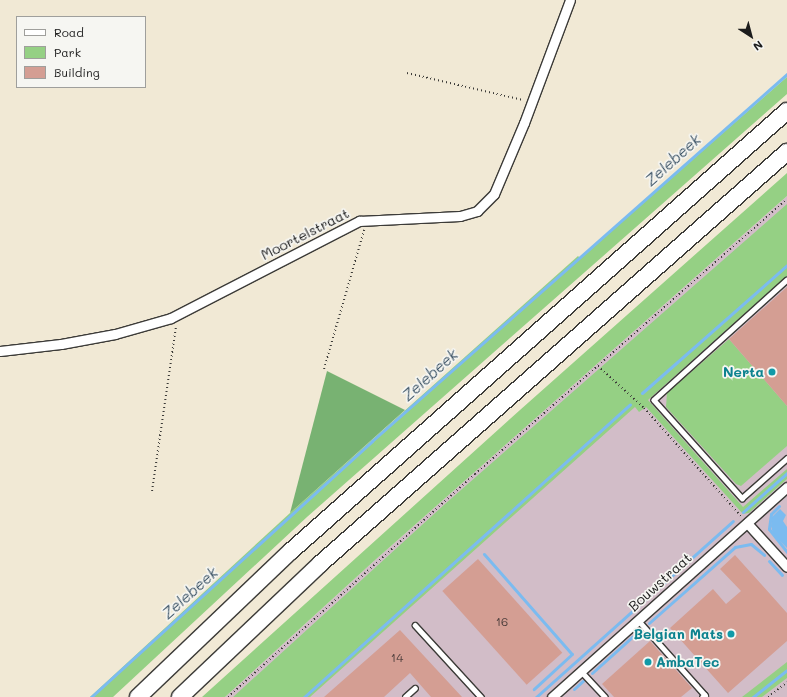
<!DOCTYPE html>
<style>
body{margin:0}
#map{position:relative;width:787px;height:697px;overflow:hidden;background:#f1e9d5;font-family:Mali,sans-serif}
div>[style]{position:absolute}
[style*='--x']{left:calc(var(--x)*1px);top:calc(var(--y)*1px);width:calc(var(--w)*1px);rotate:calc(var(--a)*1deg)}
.industrial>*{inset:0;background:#d2bdc8}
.green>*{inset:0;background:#95d084}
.forest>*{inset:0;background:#78b272}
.water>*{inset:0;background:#7bbbf0}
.stream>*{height:3px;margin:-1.5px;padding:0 1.5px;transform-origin:1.5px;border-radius:1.5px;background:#7bbbf0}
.building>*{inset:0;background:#d49e93;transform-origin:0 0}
.path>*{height:2px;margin-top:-1px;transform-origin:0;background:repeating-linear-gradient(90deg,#3c3b38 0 1px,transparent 0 4px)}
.roads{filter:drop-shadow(1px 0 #3c3b38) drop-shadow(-1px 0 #3c3b38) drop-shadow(0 1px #3c3b38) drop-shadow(0 -1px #3c3b38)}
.service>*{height:4.5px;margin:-2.25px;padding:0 2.25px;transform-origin:2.25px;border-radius:2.25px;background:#fff}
.minor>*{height:9px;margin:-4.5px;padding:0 4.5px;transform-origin:4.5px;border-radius:4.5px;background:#fff}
.motorway>*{height:16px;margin:-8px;padding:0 8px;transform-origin:8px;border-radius:8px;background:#fff}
.dots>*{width:11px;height:11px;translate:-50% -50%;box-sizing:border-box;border:2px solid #f6f6f2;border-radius:50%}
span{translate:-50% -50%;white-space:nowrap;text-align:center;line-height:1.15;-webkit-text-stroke:3.5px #f6f6f2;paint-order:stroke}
.number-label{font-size:12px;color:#4a3c3a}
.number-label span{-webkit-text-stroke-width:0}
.street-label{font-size:14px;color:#1c1c1c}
.culture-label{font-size:14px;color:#0d838f;font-weight:700}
.right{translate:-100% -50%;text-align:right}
.left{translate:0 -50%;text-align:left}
.water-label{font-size:15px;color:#3d5466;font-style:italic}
.legend{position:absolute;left:16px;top:16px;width:130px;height:72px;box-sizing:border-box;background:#f6f6f2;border:1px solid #9f9f9c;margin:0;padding:5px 7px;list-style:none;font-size:12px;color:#1c1c1c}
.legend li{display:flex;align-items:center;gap:8px;height:20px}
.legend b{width:20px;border:1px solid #9f9f9c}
.north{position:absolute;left:731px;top:16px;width:40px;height:40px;-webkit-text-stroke:3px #f6f6f2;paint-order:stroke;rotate:144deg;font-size:11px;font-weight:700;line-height:16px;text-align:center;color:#1c1c1c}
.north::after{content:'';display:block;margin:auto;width:14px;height:18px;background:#1c1c1c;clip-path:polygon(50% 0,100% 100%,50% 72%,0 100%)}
</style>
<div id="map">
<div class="industrial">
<div style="clip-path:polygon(787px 196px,787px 697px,225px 697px,374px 561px)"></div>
</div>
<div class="green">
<div style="clip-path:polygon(787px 77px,787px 94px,307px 517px,113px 697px,90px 697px,290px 513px,578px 256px,580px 258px)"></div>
<div style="clip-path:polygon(787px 173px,787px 196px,374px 561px,225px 697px,202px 697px,520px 410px)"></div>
<div style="clip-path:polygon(787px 204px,787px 276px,648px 400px,743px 507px,787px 469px,787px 479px,749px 513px,743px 514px,646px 407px,639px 412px,635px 407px,310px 697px,233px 697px,445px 504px)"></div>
<div style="clip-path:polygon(729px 339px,787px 406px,787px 446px,741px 486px,736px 484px,666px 407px,667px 393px)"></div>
<div style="clip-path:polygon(787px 662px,787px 678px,762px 697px,742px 697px)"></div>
</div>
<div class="forest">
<div style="clip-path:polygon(327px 371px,405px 410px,290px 513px)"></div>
</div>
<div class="water">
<div style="clip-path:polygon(780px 509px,786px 515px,783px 521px,787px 527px,787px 548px,773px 534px,771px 526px,772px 517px)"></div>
</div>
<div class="stream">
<div style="--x:642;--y:393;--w:193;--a:-41.4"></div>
<div style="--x:779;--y:506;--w:11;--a:135"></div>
<div style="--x:771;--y:514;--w:15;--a:98"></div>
<div style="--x:769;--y:529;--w:29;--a:52"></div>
<div style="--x:743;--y:512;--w:59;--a:-41.6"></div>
<div style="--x:484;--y:554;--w:133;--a:48.7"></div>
<div style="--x:572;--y:654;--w:52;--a:137.4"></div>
<div style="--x:769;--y:561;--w:19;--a:47"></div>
<div style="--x:649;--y:623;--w:115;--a:-41.5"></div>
<div style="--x:735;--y:547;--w:16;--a:-11"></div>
<div style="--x:751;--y:544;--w:17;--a:40"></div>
<div style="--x:592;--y:673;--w:54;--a:-42"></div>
<div style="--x:574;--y:689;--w:12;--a:-42"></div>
<div style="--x:91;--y:697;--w:380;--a:-42.3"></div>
<div style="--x:372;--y:441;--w:554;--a:-41.49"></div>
<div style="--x:304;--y:697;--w:438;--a:-41.9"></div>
<div style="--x:536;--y:697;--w:264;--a:-41.8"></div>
<div style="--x:753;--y:697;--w:43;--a:-38.5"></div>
</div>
<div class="building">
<div style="clip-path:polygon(787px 287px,787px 406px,729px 339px)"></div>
<div style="clip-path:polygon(735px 555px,787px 613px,787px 641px,728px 693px,670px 628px,713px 589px,726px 604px,741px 591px,720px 569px)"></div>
<div style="left:478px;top:559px;width:126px;height:48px;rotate:48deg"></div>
<div style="clip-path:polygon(400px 630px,462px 697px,431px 697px,410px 673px,384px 697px,324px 697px)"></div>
<div style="clip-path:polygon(650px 641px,692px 688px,681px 697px,614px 697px,602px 684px)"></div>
</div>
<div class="path">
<div style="--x:407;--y:73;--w:119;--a:13.1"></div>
<div style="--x:598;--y:366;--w:62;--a:42.4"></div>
<div style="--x:644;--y:408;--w:145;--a:48.1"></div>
<div style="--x:324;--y:369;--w:145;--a:-73.9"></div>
<div style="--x:152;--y:491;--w:166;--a:-81.7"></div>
<div style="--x:228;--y:697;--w:333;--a:-42.1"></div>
<div style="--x:475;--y:474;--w:416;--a:-41.4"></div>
<div style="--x:768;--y:697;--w:24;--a:-38"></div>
</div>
<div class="roads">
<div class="service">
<div style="--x:787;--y:280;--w:179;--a:137.9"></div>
<div style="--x:654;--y:400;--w:132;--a:48.1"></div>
<div style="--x:742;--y:498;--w:60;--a:-41.6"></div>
<div style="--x:638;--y:620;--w:101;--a:48.2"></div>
<div style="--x:705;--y:695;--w:3;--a:135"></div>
<div style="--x:415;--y:625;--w:98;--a:47.5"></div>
<div style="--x:581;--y:671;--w:35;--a:47"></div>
<div style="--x:405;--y:697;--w:13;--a:-42"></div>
</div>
<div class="minor">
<div style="--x:0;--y:351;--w:61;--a:-6.5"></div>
<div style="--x:61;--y:344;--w:55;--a:-10.5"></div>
<div style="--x:115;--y:334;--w:58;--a:-15.9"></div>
<div style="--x:171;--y:318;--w:212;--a:-27.3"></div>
<div style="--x:359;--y:221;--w:101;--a:-2.8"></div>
<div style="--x:460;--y:216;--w:18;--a:-16"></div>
<div style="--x:477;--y:211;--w:24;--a:-45"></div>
<div style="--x:494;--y:194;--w:77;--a:-67.1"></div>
<div style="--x:524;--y:123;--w:131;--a:-69.5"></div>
<div style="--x:747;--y:523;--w:59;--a:47.7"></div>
<div style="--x:552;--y:697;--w:315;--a:-41.8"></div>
</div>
<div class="motorway">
<div style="--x:138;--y:697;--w:211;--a:-43.7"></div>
<div style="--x:291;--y:551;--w:663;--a:-41.58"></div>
<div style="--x:180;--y:697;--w:193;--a:-43.5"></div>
<div style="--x:320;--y:564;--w:623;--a:-41.42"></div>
</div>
</div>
<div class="dots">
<div style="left:772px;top:372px;background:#0f9aa8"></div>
<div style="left:731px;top:634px;background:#0f9aa8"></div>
<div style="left:648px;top:662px;background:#0f9aa8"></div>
</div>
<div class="number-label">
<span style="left:502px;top:622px">16</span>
<span style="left:397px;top:658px">14</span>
</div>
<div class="street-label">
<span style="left:305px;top:234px;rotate:-27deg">Moortelstraat</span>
<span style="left:660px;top:582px;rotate:-42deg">Bouwstraat</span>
</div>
<div class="culture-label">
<span class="right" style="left:764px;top:372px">Nerta</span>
<span class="right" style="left:723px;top:634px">Belgian Mats</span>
<span class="left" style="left:656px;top:662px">AmbaTec</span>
</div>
<div class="water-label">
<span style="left:673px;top:160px;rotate:-42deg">Zelebeek</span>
<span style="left:430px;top:375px;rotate:-42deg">Zelebeek</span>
<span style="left:190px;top:593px;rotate:-42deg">Zelebeek</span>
</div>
<ul class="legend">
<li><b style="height:5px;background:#fff"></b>Road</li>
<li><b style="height:11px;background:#95d084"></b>Park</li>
<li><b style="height:11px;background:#d49e93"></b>Building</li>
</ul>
<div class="north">N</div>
</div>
